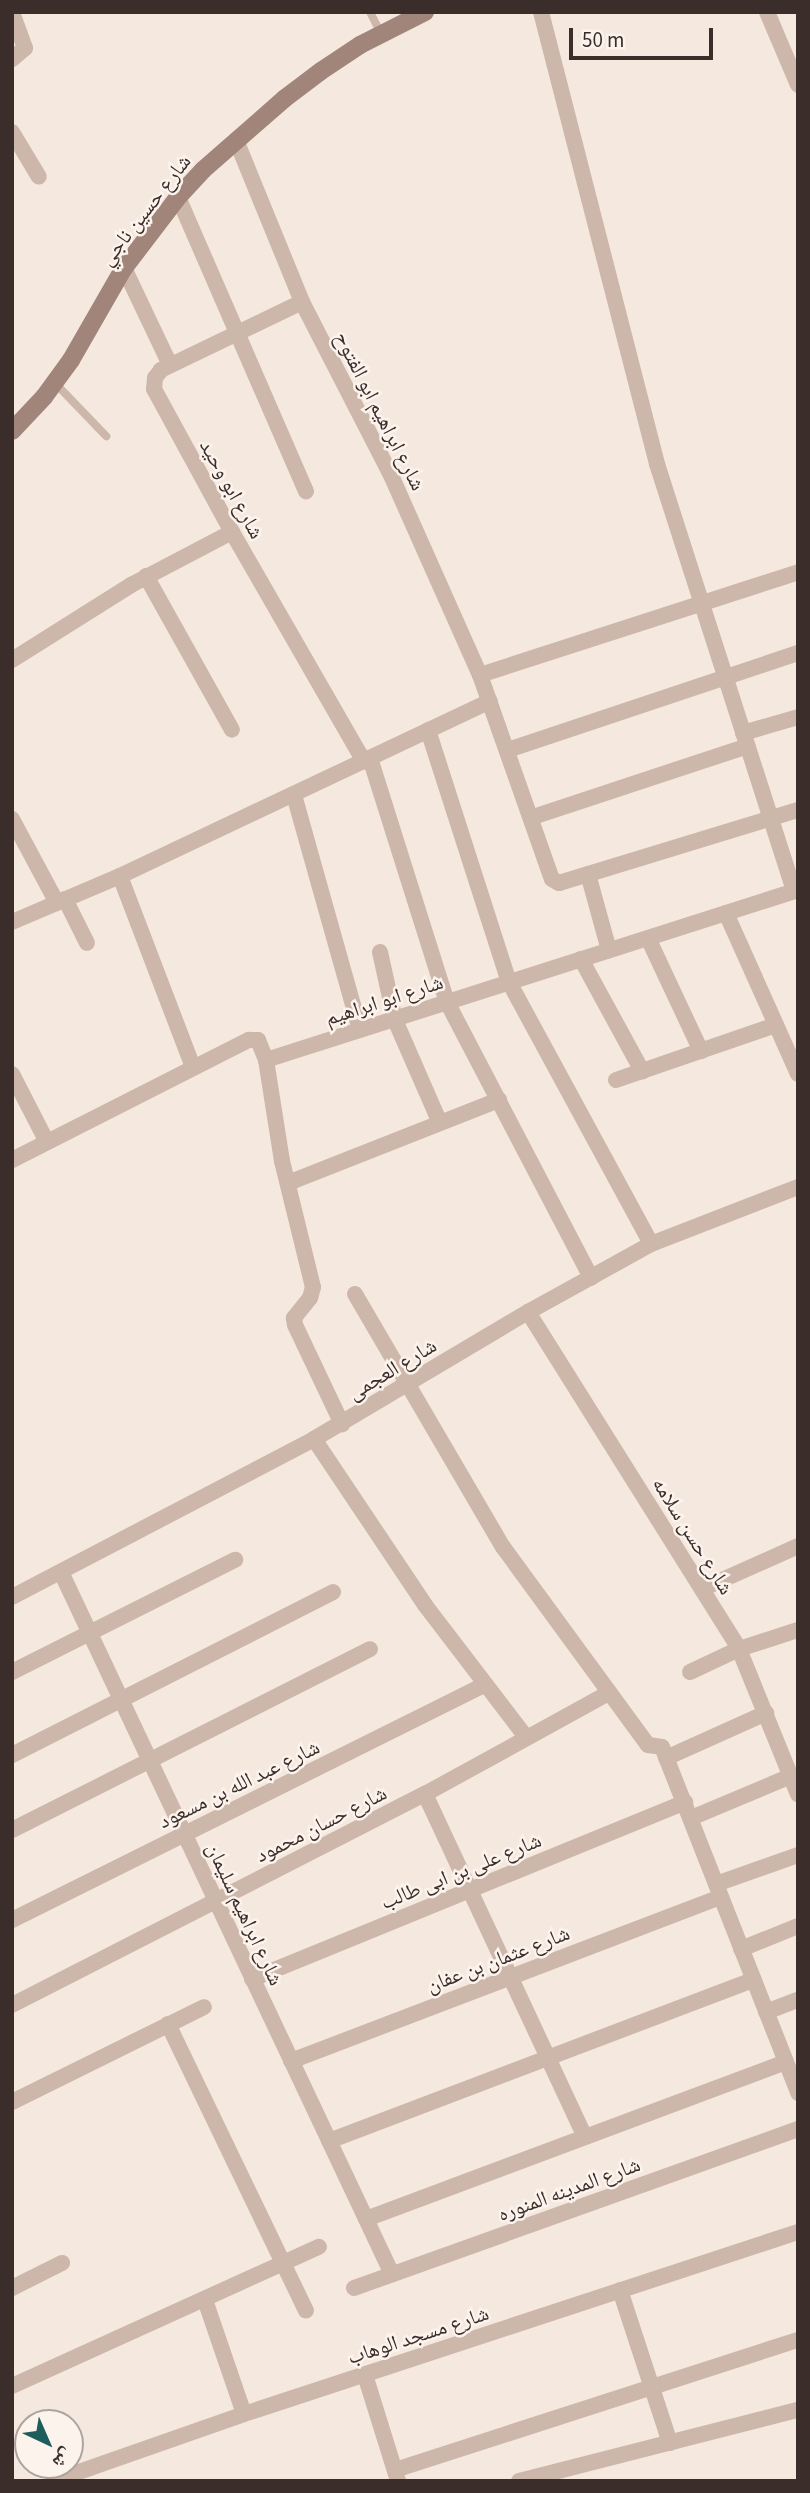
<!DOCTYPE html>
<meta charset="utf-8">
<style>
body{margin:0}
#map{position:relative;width:810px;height:2493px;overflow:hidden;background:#f4e8df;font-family:"Source Sans 3","Noto Naskh Arabic",sans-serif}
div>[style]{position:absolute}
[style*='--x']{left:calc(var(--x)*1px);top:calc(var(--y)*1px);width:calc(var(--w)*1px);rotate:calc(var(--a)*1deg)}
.lane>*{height:8px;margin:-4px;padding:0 4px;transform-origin:4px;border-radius:4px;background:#cdb7aa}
.street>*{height:16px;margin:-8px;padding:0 8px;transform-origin:8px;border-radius:8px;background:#cdb7aa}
.secondary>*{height:18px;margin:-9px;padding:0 9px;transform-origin:9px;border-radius:9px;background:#a1857b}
span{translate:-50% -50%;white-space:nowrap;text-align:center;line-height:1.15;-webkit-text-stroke:5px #fbf3ec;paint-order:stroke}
.street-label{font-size:21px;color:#3a2d2a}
.frame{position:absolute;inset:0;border:14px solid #3a2d2a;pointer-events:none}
.north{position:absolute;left:14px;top:2409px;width:70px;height:70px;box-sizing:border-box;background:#fbf3ec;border:2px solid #aea49e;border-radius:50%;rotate:136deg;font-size:19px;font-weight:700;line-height:28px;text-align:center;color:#3a2d2a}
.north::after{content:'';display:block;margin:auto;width:24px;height:32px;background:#1d5d5c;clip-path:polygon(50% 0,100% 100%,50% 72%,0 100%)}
.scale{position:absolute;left:569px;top:28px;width:144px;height:32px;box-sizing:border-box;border:4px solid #3a2d2a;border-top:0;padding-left:9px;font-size:21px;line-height:24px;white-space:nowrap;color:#3a2d2a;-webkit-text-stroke:5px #fbf3ec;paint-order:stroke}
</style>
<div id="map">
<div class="lane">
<div style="--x:370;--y:12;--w:25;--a:63"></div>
<div style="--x:55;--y:383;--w:74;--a:46.1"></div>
</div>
<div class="street">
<div style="--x:541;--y:12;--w:467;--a:75.6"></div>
<div style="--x:657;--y:464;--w:448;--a:72.2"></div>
<div style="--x:767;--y:12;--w:79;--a:67"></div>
<div style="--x:12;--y:59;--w:17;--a:-40"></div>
<div style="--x:25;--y:48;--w:38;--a:-110"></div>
<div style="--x:12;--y:132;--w:52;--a:59"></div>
<div style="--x:236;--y:140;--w:175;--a:67.8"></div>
<div style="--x:302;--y:302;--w:192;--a:62.8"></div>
<div style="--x:390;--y:473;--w:221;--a:66"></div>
<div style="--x:480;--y:675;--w:216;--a:70.6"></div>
<div style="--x:552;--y:879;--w:8;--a:30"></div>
<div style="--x:559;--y:883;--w:250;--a:-17"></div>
<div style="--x:178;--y:197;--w:321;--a:66.5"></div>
<div style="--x:124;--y:268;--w:107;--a:64.6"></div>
<div style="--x:302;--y:302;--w:157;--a:154.3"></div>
<div style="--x:161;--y:370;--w:10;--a:127"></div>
<div style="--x:155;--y:378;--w:11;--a:95"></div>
<div style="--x:154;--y:389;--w:163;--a:61.4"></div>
<div style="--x:232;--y:532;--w:265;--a:60.1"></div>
<div style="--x:146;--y:576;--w:176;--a:60.8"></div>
<div style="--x:12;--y:660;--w:141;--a:-32.2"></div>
<div style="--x:131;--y:585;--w:114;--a:-27.7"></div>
<div style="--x:480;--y:675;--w:334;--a:-17.9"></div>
<div style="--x:428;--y:730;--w:265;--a:72.2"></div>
<div style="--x:509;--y:982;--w:298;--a:61.5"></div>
<div style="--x:743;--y:733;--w:57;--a:-16.2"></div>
<div style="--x:508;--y:750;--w:306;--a:-18.5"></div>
<div style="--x:370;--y:758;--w:256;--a:72.5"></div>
<div style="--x:447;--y:1002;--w:311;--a:62.4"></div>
<div style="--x:294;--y:795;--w:244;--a:74.3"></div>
<div style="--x:533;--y:817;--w:226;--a:-18.3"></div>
<div style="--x:12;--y:819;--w:95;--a:61.8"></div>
<div style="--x:588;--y:874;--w:79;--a:74.6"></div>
<div style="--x:120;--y:876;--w:204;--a:69.1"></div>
<div style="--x:65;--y:899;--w:49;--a:63.4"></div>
<div style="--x:726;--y:913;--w:176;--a:65.9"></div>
<div style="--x:12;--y:922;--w:117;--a:-23.1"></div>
<div style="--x:120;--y:876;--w:409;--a:-25.3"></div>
<div style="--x:648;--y:938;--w:125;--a:64.9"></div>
<div style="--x:380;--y:952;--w:70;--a:77.6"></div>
<div style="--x:395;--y:1020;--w:112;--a:66.4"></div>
<div style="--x:581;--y:959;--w:128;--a:61.4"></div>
<div style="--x:266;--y:1060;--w:559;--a:-17.72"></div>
<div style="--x:12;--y:1074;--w:76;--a:62.8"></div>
<div style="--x:616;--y:1080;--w:169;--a:-19"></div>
<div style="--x:12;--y:1160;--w:266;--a:-26.9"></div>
<div style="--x:249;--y:1040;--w:9;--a:0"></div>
<div style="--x:258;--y:1040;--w:22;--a:68"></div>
<div style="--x:266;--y:1060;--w:102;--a:81"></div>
<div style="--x:282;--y:1161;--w:130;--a:76.2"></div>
<div style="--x:313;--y:1287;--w:11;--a:105"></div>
<div style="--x:310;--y:1298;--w:26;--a:129"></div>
<div style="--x:294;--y:1318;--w:7;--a:82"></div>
<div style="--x:295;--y:1325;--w:110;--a:64.6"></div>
<div style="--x:288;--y:1183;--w:227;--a:-21.5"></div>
<div style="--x:355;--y:1294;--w:293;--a:59.7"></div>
<div style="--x:503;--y:1547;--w:245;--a:53.8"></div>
<div style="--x:648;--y:1745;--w:14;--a:8"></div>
<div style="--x:662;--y:1747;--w:372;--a:68.5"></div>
<div style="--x:528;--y:1312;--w:398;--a:57.9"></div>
<div style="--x:739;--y:1649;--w:157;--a:67.9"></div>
<div style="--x:314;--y:1439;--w:200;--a:56.2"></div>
<div style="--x:425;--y:1605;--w:166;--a:52.6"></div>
<div style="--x:61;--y:1572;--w:776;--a:64.76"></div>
<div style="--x:702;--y:1589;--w:105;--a:-24.1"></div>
<div style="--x:12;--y:1597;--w:341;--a:-27.6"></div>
<div style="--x:314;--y:1439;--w:249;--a:-30.7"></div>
<div style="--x:528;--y:1312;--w:141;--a:-28.9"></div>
<div style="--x:651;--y:1244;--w:158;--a:-21.2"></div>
<div style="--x:12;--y:1672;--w:250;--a:-26.7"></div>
<div style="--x:690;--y:1672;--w:54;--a:-25.1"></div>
<div style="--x:739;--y:1649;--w:62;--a:-17.9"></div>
<div style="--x:12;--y:1755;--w:360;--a:-26.9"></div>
<div style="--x:666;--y:1758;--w:110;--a:-24.2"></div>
<div style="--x:425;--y:1794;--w:378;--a:65"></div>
<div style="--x:691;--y:1818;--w:108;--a:-22.8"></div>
<div style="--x:12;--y:1830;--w:401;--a:-26.8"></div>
<div style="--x:716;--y:1884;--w:87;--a:-19.5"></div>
<div style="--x:12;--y:1920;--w:527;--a:-26.47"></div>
<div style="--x:741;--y:1949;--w:61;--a:-22"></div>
<div style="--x:252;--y:1979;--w:468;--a:-22.2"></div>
<div style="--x:12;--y:2005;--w:464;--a:-27.1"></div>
<div style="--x:425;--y:1794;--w:210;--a:-28.8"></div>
<div style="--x:766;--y:2012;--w:34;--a:-21"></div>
<div style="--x:168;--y:2024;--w:318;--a:64.3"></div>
<div style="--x:291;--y:2061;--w:460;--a:-20.9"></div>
<div style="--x:12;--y:2102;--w:214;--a:-26.3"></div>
<div style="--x:329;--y:2141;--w:454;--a:-20.8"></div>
<div style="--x:366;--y:2219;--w:448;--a:-20.5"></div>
<div style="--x:12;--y:2288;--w:56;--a:-26.6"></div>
<div style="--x:354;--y:2288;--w:472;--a:-19.7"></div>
<div style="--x:620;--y:2290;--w:161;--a:71.9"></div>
<div style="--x:205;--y:2300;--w:120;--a:71.1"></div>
<div style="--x:365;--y:2375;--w:111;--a:72.7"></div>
<div style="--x:12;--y:2386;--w:337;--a:-24.4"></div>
<div style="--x:395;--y:2470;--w:423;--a:-17.9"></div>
<div style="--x:53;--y:2481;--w:202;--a:-19.3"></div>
<div style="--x:244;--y:2414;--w:583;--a:-18.19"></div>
<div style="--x:519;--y:2481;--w:288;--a:-14.3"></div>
</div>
<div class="secondary">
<div style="--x:12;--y:431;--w:47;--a:-46.7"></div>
<div style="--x:44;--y:397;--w:46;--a:-53.9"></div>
<div style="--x:71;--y:360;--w:106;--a:-60.1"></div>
<div style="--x:124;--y:268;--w:89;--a:-52.7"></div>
<div style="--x:178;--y:197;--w:37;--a:-47"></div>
<div style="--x:203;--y:170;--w:108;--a:-41.2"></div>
<div style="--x:284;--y:99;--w:46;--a:-37.1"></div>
<div style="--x:321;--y:71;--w:47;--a:-33.7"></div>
<div style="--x:360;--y:45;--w:73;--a:-26.9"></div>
</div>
<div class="street-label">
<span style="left:145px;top:210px;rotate:-52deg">شارع حسين ناجي</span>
<span style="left:380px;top:411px;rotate:63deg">شارع ابراهيم ابو الفتوح</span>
<span style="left:232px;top:489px;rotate:61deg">شارع ابو وحيد</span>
<span style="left:384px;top:1000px;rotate:-18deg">شارع ابو ابراهيم</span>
<span style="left:392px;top:1369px;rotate:-31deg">شارع العجمى</span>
<span style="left:693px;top:1536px;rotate:58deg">شارع حسن سلامه</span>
<span style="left:239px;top:1784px;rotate:-26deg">شارع عبد الله بن مسعود</span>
<span style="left:321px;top:1824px;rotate:-27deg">شارع حسان محمود</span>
<span style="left:461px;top:1871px;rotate:-22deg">شارع على بن ابى طالب</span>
<span style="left:245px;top:1914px;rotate:65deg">شارع ابراهيم سليمان</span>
<span style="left:498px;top:1959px;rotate:-21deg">شارع عثمان بن عفان</span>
<span style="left:569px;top:2189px;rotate:-20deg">شارع المدينه المنوره</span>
<span style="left:418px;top:2335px;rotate:-18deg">شارع مسجد الوهاب</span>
</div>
<div class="frame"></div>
<div class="north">ش</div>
<div class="scale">50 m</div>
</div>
